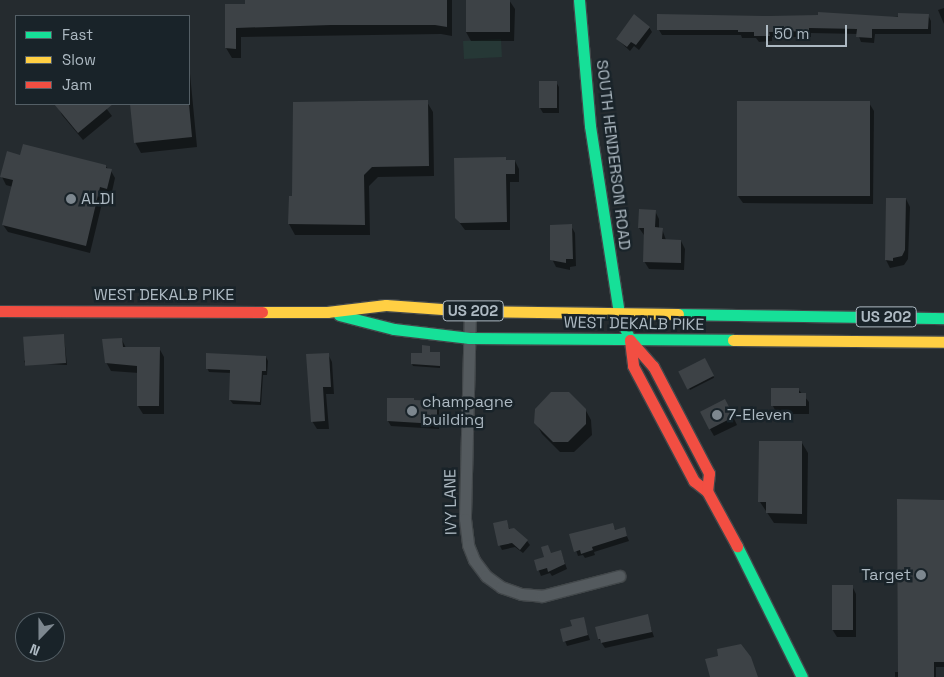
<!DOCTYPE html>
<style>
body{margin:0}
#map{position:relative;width:944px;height:677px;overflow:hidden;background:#252b2f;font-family:"Space Grotesk",sans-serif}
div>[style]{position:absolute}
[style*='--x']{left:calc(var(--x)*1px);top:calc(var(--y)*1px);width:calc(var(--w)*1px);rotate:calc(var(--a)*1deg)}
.green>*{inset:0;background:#263836;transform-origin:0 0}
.shadow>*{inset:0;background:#0007;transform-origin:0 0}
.building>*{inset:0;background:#3d4246;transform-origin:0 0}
.roads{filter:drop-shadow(1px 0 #42474a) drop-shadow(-1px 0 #42474a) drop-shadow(0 1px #42474a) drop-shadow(0 -1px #42474a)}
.street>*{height:11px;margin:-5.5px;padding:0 5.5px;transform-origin:5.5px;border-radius:5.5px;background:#545a5e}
.fast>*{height:11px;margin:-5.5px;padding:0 5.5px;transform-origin:5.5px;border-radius:5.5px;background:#16e098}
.slow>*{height:11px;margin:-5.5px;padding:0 5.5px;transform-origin:5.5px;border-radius:5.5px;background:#ffcf43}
.jam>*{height:11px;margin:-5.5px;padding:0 5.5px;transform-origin:5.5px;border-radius:5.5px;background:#f24e42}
.dots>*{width:14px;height:14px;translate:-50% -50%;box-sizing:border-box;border:2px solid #192329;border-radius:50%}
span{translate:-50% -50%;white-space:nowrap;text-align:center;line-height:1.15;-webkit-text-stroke:5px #192329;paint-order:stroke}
.shield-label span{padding:1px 4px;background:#192329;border:1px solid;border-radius:4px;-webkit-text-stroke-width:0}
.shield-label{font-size:15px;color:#adb9c2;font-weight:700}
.street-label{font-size:16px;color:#adb9c2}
.poi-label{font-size:16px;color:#adb9c2}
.left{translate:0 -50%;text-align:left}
.right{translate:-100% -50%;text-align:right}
.legend{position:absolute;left:15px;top:15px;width:175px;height:90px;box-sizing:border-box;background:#192329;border:1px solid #545f66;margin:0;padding:6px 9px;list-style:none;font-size:15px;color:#adb9c2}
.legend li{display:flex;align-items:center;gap:10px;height:25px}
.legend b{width:25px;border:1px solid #545f66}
.north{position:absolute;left:15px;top:612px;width:50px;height:50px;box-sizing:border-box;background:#192329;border:1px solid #545f66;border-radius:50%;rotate:202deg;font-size:14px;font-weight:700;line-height:20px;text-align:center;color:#adb9c2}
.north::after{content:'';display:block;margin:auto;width:18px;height:22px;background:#7d878f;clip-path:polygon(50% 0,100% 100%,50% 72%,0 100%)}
.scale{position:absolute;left:766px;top:25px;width:81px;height:22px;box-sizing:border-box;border:2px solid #adb9c2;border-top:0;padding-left:6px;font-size:15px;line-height:18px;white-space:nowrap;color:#adb9c2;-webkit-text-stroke:4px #192329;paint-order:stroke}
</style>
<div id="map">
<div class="green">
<div style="left:501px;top:39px;width:18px;height:38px;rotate:87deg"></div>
</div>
<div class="shadow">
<div style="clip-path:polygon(246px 0,452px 0,452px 36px,441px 34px,241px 37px,241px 58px,232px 58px,226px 48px,227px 6px,246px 6px)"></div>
<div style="clip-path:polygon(467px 0,509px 0,515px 9px,514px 41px,471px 41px,466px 32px)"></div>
<div style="clip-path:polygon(944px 8px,944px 24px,938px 10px)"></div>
<div style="clip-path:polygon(928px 15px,931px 21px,931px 34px,875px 34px,874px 43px,861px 42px,858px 34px,811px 33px,811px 37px,772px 37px,772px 41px,759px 42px,756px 38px,742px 38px,741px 35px,662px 35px,659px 30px)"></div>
<div style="clip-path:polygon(649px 27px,652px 32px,639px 50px,634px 46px,630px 51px,617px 39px)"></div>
<div style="clip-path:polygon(189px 63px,197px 147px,141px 153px,135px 142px,131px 104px,189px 104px)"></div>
<div style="clip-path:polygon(540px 82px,556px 82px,559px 87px,559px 113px,543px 113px,540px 108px)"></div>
<div style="clip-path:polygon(427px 102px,433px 112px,434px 176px,378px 177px,369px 186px,370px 235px,295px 235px,289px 224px,290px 198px)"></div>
<div style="clip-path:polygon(869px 103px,874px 111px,873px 204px,743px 203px,738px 196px)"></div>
<div style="clip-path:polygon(61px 104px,74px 104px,78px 107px,81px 104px,103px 104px,112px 116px,83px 140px,62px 115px,58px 107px)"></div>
<div style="clip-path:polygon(21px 156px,105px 166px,111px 171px,115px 178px,111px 196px,104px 195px,90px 253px,8px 232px,3px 225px,13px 187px,6px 185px,2px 177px)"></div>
<div style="clip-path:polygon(505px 158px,507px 161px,515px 161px,519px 169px,519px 182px,510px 182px,510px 230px,465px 230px,456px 218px)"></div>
<div style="clip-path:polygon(906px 199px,910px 207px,908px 259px,904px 265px,890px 268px,886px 260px)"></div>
<div style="clip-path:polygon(655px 211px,659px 219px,659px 229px,662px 229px,666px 240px,681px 241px,685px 249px,684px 270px,649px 269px,644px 261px,644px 235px,639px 228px)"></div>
<div style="clip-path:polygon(571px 226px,575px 233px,576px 266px,570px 267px,570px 270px,556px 267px,552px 259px)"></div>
<div style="clip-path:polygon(64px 336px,67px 365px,25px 363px,24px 361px)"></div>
<div style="clip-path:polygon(122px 340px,126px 348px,159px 348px,164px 357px,164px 414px,143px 414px,138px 406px,139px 373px,111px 371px,106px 362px)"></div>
<div style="clip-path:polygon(429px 347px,430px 353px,440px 355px,440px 368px,413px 366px,412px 364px)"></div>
<div style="clip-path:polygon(328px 354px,332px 362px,334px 394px,326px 394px,329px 429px,317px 429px,312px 421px)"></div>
<div style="clip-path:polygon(266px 357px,268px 361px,267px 375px,263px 375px,261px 405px,233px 404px,230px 400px,231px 373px,209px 372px,207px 368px)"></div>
<div style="left:705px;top:360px;width:20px;height:27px;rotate:63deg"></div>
<div style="clip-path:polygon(798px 389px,809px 402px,809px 414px,777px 414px,773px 406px)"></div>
<div style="clip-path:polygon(415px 402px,436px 402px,439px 407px,439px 429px,391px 426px,388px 421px)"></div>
<div style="clip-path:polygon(729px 408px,737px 425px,714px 436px,710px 429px)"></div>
<div style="clip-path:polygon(585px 409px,591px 420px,592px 435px,574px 452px,560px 452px,542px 434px,536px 423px)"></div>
<div style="clip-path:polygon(802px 443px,808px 453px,807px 524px,774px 523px,760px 502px)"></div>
<div style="clip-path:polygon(944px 501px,944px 667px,936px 667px,936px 677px,895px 677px,895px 672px,899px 672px)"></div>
<div style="clip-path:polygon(506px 521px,510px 530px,527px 541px,530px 545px,523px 553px,515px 547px,502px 550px,500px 546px)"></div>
<div style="clip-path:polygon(612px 524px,616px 531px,624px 529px,629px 541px,594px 552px,595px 555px,585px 558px,583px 555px,578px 556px,571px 535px)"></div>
<div style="clip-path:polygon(561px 552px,567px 569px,552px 576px,550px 573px,541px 576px,535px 561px)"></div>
<div style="clip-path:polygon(852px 586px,856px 594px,856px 637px,837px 637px,832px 629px)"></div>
<div style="clip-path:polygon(647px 616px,654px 637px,605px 648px,599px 639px)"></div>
<div style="clip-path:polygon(583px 619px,590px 640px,567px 646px,565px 641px,573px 627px)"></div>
</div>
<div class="building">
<div style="clip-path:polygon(245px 0,447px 0,447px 27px,435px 25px,331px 25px,236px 28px,236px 49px,225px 48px,225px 4px,245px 4px)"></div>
<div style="left:466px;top:0;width:44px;height:32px"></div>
<div style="clip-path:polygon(818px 12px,898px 17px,898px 13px,929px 14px,928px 29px,872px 29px,872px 38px,856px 37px,857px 29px,809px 28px,809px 31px,769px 32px,770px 36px,754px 36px,754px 32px,738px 32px,738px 30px,657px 30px,657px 14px,769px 16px,818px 15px)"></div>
<div style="clip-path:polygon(634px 14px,650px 27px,636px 45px,631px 42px,627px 47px,616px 39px)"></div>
<div style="left:539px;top:81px;width:18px;height:27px"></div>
<div style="clip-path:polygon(428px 100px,429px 166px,372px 167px,364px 175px,365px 225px,288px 224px,289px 196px,292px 196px,293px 102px)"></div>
<div style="left:737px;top:101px;width:133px;height:95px"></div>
<div style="clip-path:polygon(54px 104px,113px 104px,78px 133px)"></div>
<div style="clip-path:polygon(130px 104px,189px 104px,192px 137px,134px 143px)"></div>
<div style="clip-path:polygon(23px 144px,106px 165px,106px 168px,112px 169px,107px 189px,100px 187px,86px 246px,2px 225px,13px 180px,0 177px,7px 151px,20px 155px)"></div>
<div style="clip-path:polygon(506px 157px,506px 160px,515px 160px,515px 174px,506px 174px,507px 222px,460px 223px,455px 218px,454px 158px)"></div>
<div style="clip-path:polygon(886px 198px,906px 198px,905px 250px,902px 256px,893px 258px,893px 261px,885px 260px)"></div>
<div style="clip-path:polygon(639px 209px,656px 210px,655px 227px,663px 228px,662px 239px,681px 240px,681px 263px,643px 262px,644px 228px,638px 228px)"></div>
<div style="clip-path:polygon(572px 224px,573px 259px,566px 259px,566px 263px,550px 260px,550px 225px)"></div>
<div style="left:64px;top:334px;width:29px;height:41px;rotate:86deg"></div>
<div style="clip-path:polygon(122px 338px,123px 347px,160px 347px,159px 406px,137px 406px,137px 366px,105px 363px,102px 339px)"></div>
<div style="clip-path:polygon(422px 345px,430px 346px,430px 352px,440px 352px,440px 366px,411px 364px,411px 353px,422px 353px)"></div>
<div style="clip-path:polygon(206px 353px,266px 356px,266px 371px,262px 371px,260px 402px,229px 400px,230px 370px,206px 369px)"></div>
<div style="clip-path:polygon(329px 353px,331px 387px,323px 387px,325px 421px,311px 422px,306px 354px)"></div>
<div style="left:705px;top:358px;width:20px;height:30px;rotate:63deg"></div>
<div style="clip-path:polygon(771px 388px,799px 388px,799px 393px,806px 393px,806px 406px,771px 406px)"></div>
<div style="clip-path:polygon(551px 392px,569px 392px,586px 409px,586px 424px,568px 442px,553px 442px,534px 423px,535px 409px)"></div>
<div style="clip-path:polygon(387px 398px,414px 398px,414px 400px,437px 401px,437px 424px,387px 421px)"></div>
<div style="left:725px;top:399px;width:20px;height:28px;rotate:63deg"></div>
<div style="clip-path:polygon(759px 441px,802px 441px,802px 514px,766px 513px,766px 502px,758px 502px)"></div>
<div style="clip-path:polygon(897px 499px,944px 500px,944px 662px,934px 662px,934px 677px,898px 677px)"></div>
<div style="clip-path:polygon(507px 520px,509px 529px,514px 528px,528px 540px,520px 550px,512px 543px,498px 546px,493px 523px)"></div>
<div style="clip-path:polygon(613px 523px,615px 530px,625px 527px,627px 536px,592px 547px,593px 550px,581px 554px,580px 550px,574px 552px,569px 534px)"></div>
<div style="clip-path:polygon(548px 545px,551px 553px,561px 550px,565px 564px,548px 572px,547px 568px,537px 571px,534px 560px,544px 557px,541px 547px)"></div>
<div style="left:832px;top:585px;width:21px;height:45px"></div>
<div style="clip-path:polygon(648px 614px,652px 632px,601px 643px,600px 639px,598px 639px,595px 627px)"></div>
<div style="clip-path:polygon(584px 617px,588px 635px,563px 642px,560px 629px,572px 626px,570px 620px)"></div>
<div style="clip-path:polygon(741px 644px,751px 657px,758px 677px,710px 677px,705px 659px,718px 656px,717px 649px)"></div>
</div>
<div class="roads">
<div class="street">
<div style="--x:470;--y:311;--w:208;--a:91.4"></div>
<div style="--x:465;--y:519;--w:26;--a:83"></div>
<div style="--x:468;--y:545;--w:16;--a:68"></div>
<div style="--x:474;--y:560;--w:20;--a:53"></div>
<div style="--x:486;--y:576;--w:19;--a:36"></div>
<div style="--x:501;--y:587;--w:21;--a:19"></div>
<div style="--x:521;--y:594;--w:21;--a:5"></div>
<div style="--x:542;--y:596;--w:80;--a:-14.6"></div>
</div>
<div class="fast">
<div style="--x:579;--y:0;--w:126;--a:85"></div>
<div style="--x:590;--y:126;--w:190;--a:81.2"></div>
<div style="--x:619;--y:314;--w:28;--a:67"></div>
<div style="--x:678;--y:314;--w:266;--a:0.9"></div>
<div style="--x:339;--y:315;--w:57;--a:14.3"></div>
<div style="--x:394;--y:329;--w:76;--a:6.8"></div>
<div style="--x:469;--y:338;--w:264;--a:0.4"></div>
<div style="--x:737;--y:546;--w:146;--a:63.6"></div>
</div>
<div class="slow">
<div style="--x:262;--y:312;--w:65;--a:0"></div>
<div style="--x:327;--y:312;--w:59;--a:-6.8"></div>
<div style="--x:386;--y:305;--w:84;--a:4.1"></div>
<div style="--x:470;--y:311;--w:208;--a:0.8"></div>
<div style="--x:733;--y:340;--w:211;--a:0.5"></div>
</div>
<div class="jam">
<div style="--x:0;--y:311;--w:262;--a:0.2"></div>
<div style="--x:630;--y:340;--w:26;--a:83"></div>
<div style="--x:633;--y:366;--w:130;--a:62.1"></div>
<div style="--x:694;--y:481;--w:16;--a:38"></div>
<div style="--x:707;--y:491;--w:63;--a:61.4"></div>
<div style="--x:630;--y:340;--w:35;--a:49"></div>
<div style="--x:653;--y:366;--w:121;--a:62.4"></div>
<div style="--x:709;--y:473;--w:18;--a:96"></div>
</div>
</div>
<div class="dots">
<div style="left:71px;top:199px;background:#7d878f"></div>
<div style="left:412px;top:411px;background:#7d878f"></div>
<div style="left:717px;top:415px;background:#7d878f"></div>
<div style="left:921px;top:575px;background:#7d878f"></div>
</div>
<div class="shield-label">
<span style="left:473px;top:311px">US 202</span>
<span style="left:886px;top:317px">US 202</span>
</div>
<div class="street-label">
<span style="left:613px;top:155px;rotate:83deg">SOUTH HENDERSON ROAD</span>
<span style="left:164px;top:295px">WEST DEKALB PIKE</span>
<span style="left:634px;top:324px;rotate:1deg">WEST DEKALB PIKE</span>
<span style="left:451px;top:502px;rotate:-91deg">IVY LANE</span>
</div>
<div class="poi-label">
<span class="left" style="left:81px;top:199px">ALDI</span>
<span class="left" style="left:422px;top:411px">champagne<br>building</span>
<span class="left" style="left:727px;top:415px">7-Eleven</span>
<span class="right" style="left:911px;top:575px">Target</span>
</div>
<ul class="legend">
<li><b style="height:6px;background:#16e098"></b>Fast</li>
<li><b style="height:6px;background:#ffcf43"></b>Slow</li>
<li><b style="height:6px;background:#f24e42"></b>Jam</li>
</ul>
<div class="north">N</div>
<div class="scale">50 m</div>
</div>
